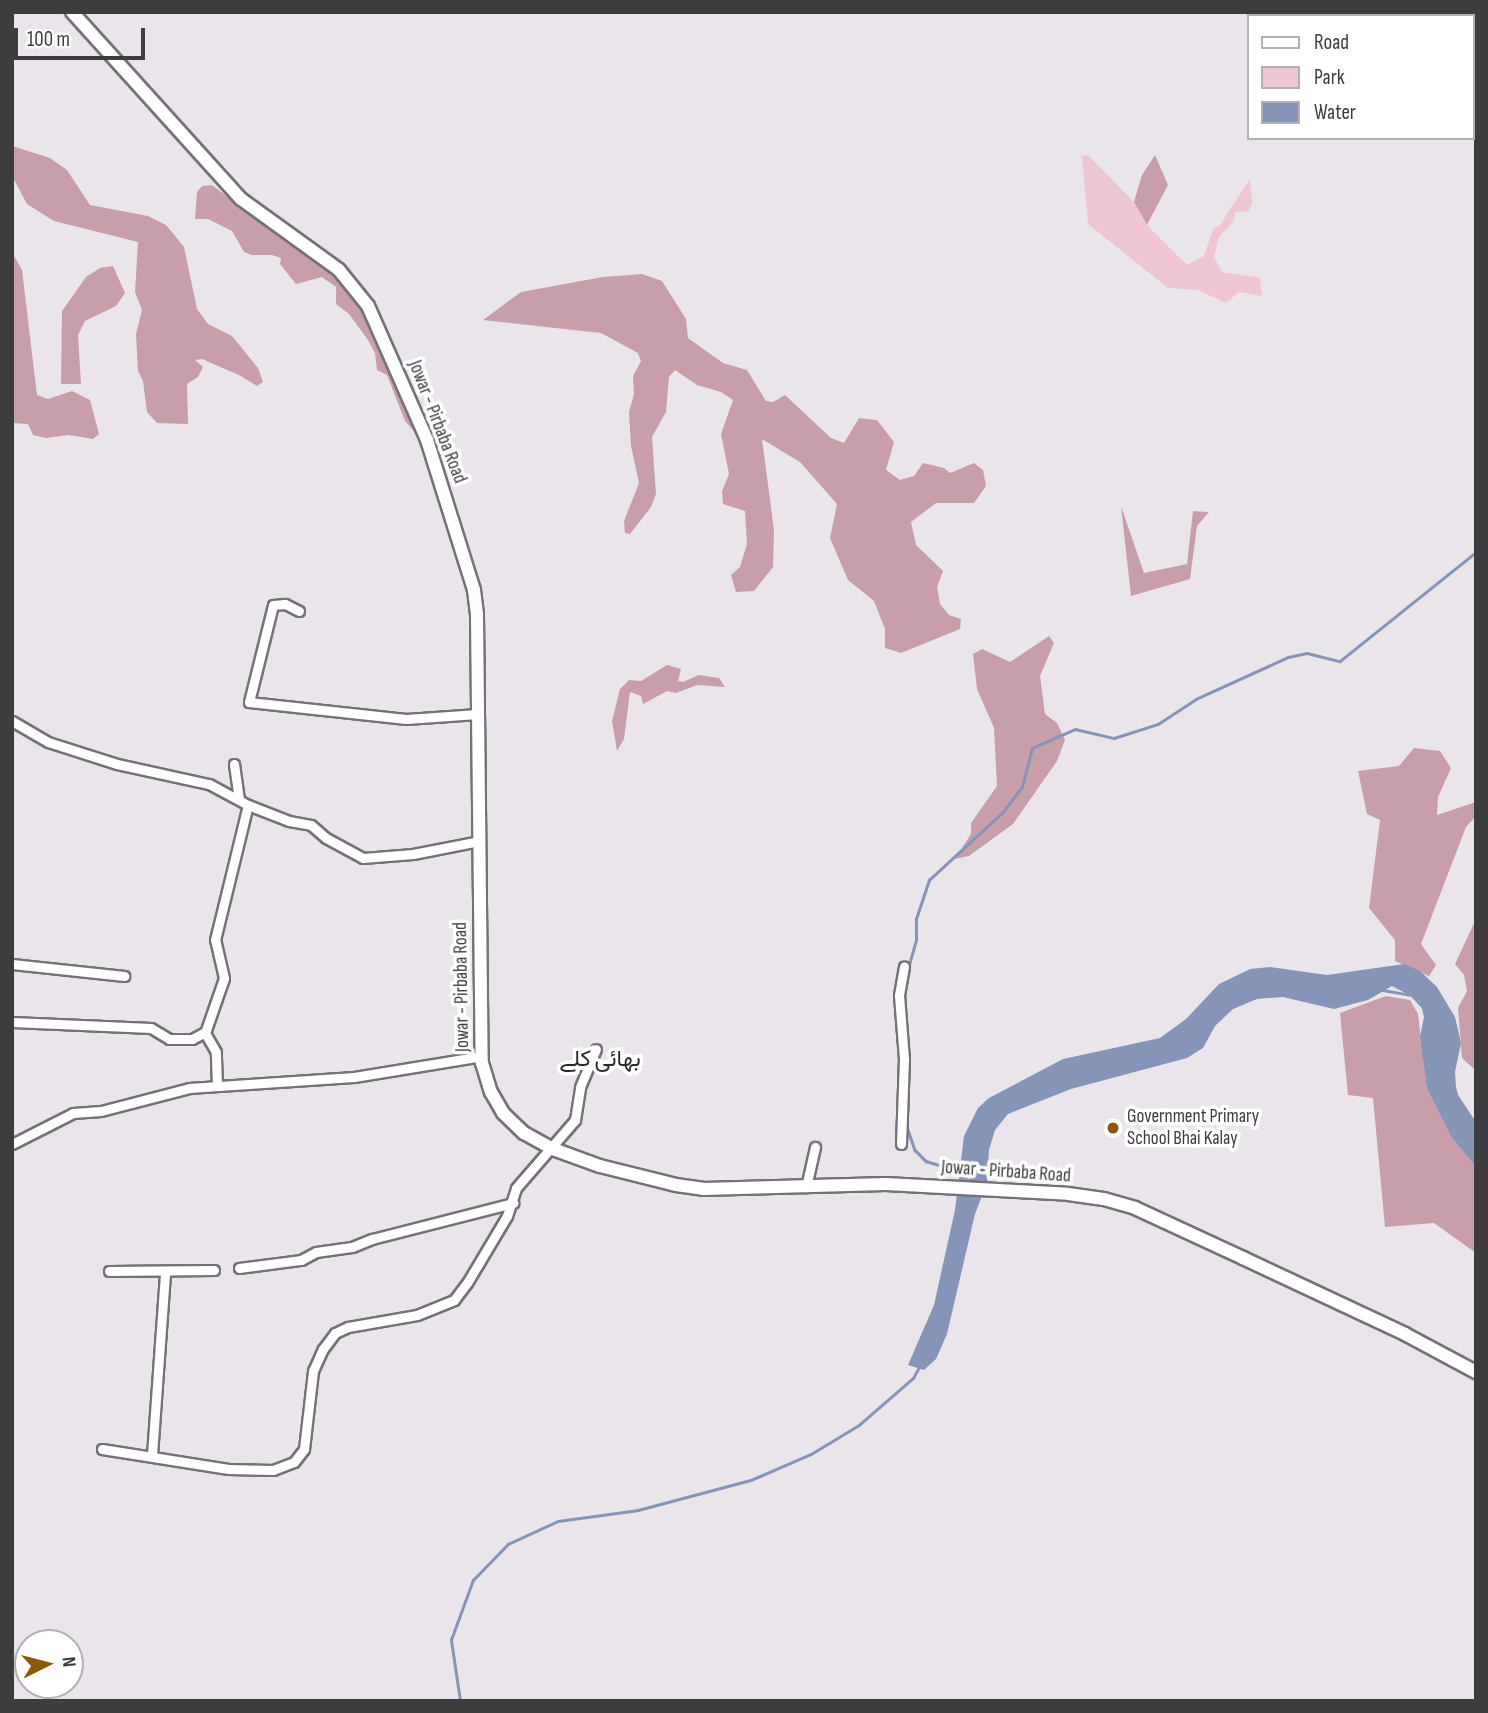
<!DOCTYPE html>
<meta charset="utf-8">
<style>
body{margin:0}
#map{position:relative;width:1488px;height:1713px;overflow:hidden;background:#e9e5eb;font-family:"Sofia Sans Condensed",Vazirmatn,sans-serif}
div>[style]{position:absolute}
[style*='--x']{left:calc(var(--x)*1px);top:calc(var(--y)*1px);width:calc(var(--w)*1px);rotate:calc(var(--a)*1deg)}
.green>*{inset:0;background:#eec7d2}
.forest>*{inset:0;background:#c99eab}
.water>*{inset:0;background:#8695b7}
.stream>*{height:2.5px;margin:-1.25px;padding:0 1.25px;transform-origin:1.25px;border-radius:1.25px;background:#8695b7}
.roads{filter:drop-shadow(2px 0 #757177) drop-shadow(-2px 0 #757177) drop-shadow(0 2px #757177) drop-shadow(0 -2px #757177)}
.street>*{height:9px;margin:-4.5px;padding:0 4.5px;transform-origin:4.5px;border-radius:4.5px;background:#fff}
.secondary>*{height:12px;margin:-6px;padding:0 6px;transform-origin:6px;border-radius:6px;background:#fff}
.dots>*{width:19px;height:19px;translate:-50% -50%;box-sizing:border-box;border:4px solid #fff;border-radius:50%}
span{translate:-50% -50%;white-space:nowrap;text-align:center;line-height:1.15;-webkit-text-stroke:7px #fff;paint-order:stroke}
.street-label{font-size:19px;color:#3d3c3e}
.poi-label{font-size:19px;color:#3d3c3e}
.left{translate:0 -50%;text-align:left}
.quarter-label{font-size:23px;color:#2b282c}
.frame{position:absolute;inset:0;border:14px solid #3d3c3e;pointer-events:none}
.legend{position:absolute;left:1247px;top:14px;width:228px;height:126px;box-sizing:border-box;background:#fff;border:2px solid #b1b1b2;margin:0;padding:9px 12px;list-style:none;font-size:21px;color:#3d3c3e}
.legend li{display:flex;align-items:center;gap:14px;height:35px}
.legend b{width:35px;border:2px solid #b1b1b2}
.north{position:absolute;left:14px;top:1629px;width:70px;height:70px;box-sizing:border-box;background:#fff;border:2px solid #b1b1b2;border-radius:50%;rotate:84deg;font-size:19px;font-weight:700;line-height:28px;text-align:center;color:#3d3c3e}
.north::after{content:'';display:block;margin:auto;width:24px;height:32px;background:#8d5909;clip-path:polygon(50% 0,100% 100%,50% 72%,0 100%)}
.scale{position:absolute;left:14px;top:28px;width:131px;height:32px;box-sizing:border-box;border:4px solid #3d3c3e;border-top:0;padding-left:9px;font-size:21px;line-height:24px;white-space:nowrap;color:#3d3c3e;-webkit-text-stroke:5px #fff;paint-order:stroke}
</style>
<div id="map">
<div class="green">
<div style="clip-path:polygon(1088px 155px,1134px 202px,1147px 225px,1187px 265px,1204px 256px,1213px 229px,1220px 225px,1250px 179px,1252px 202px,1249px 211px,1235px 212px,1234px 221px,1219px 237px,1214px 257px,1222px 272px,1260px 278px,1262px 296px,1239px 292px,1226px 303px,1198px 290px,1168px 288px,1088px 224px,1082px 156px)"></div>
</div>
<div class="forest">
<div style="clip-path:polygon(12px 146px,50px 158px,67px 170px,90px 205px,148px 216px,166px 225px,184px 247px,197px 309px,208px 324px,232px 336px,258px 368px,263px 382px,257px 386px,241px 376px,202px 359px,195px 360px,203px 367px,198px 377px,187px 384px,188px 424px,157px 423px,147px 412px,143px 381px,138px 371px,136px 334px,142px 310px,135px 292px,138px 242px,54px 221px,27px 204px,12px 176px)"></div>
<div style="clip-path:polygon(1155px 155px,1168px 185px,1147px 225px,1134px 202px,1142px 175px)"></div>
<div style="clip-path:polygon(212px 185px,267px 227px,298px 245px,343px 282px,360px 302px,420px 438px,405px 421px,387px 375px,377px 370px,375px 353px,368px 340px,349px 314px,336px 304px,336px 287px,322px 277px,296px 284px,280px 264px,281px 258px,272px 255px,252px 255px,244px 252px,232px 231px,208px 219px,195px 219px,197px 192px,202px 186px)"></div>
<div style="clip-path:polygon(12px 252px,22px 270px,37px 395px,48px 399px,72px 391px,90px 400px,99px 434px,93px 439px,69px 435px,46px 438px,33px 435px,28px 424px,12px 423px)"></div>
<div style="clip-path:polygon(113px 266px,125px 293px,116px 306px,85px 321px,78px 335px,81px 384px,61px 384px,62px 311px,86px 277px,100px 268px)"></div>
<div style="clip-path:polygon(642px 274px,662px 281px,686px 319px,688px 338px,723px 363px,747px 370px,766px 401px,773px 402px,785px 395px,831px 438px,844px 443px,859px 418px,877px 420px,894px 442px,886px 470px,900px 480px,914px 476px,923px 463px,944px 468px,950px 473px,974px 463px,983px 470px,986px 486px,974px 503px,936px 503px,911px 522px,916px 545px,943px 571px,937px 587px,940px 604px,949px 615px,961px 619px,960px 629px,901px 653px,885px 648px,885px 629px,874px 601px,848px 580px,830px 538px,837px 504px,800px 462px,762px 439px,774px 530px,773px 567px,754px 591px,736px 592px,731px 575px,740px 567px,747px 544px,745px 511px,723px 504px,722px 491px,729px 474px,721px 434px,733px 400px,721px 392px,697px 385px,675px 370px,669px 377px,666px 412px,652px 437px,656px 494px,651px 507px,630px 534px,625px 533px,624px 521px,639px 483px,631px 446px,629px 412px,634px 394px,633px 376px,641px 361px,638px 353px,601px 333px,483px 320px,521px 292px,603px 277px)"></div>
<div style="clip-path:polygon(1121px 506px,1144px 573px,1187px 564px,1193px 511px,1209px 512px,1197px 526px,1190px 579px,1131px 596px)"></div>
<div style="clip-path:polygon(1049px 636px,1054px 643px,1040px 676px,1045px 714px,1057px 723px,1065px 740px,1057px 761px,1013px 824px,969px 856px,955px 859px,971px 834px,971px 823px,997px 786px,994px 728px,977px 689px,973px 654px,982px 649px,1010px 662px)"></div>
<div style="clip-path:polygon(667px 665px,681px 669px,678px 681px,683px 682px,699px 675px,719px 678px,725px 687px,697px 685px,676px 693px,667px 691px,643px 704px,641px 696px,630px 692px,624px 739px,617px 751px,612px 721px,620px 689px,629px 680px,641px 681px)"></div>
<div style="clip-path:polygon(1414px 748px,1440px 751px,1451px 768px,1438px 797px,1437px 815px,1476px 802px,1476px 816px,1466px 827px,1421px 944px,1436px 965px,1429px 976px,1395px 961px,1395px 940px,1369px 908px,1380px 820px,1367px 814px,1358px 771px,1399px 766px)"></div>
<div style="clip-path:polygon(1476px 919px,1476px 1089px,1474px 1069px,1462px 1058px,1458px 1008px,1467px 991px,1464px 975px,1455px 964px)"></div>
<div style="clip-path:polygon(1386px 996px,1410px 1000px,1418px 1014px,1427px 1089px,1451px 1137px,1476px 1167px,1476px 1253px,1434px 1223px,1385px 1227px,1373px 1098px,1348px 1095px,1340px 1013px)"></div>
</div>
<div class="water">
<div style="clip-path:polygon(1404px 964px,1420px 971px,1437px 987px,1455px 1017px,1461px 1043px,1455px 1072px,1456px 1087px,1458px 1095px,1476px 1122px,1476px 1167px,1451px 1137px,1427px 1089px,1420px 1037px,1424px 1017px,1420px 1001px,1392px 986px,1368px 1000px,1334px 1009px,1283px 997px,1257px 999px,1233px 1009px,1215px 1026px,1203px 1048px,1187px 1058px,1071px 1089px,1008px 1114px,995px 1130px,989px 1150px,987px 1183px,975px 1214px,947px 1334px,936px 1359px,924px 1370px,908px 1365px,934px 1305px,955px 1210px,964px 1136px,978px 1108px,989px 1098px,1063px 1059px,1160px 1038px,1186px 1019px,1219px 984px,1250px 969px,1270px 967px,1327px 975px)"></div>
</div>
<div class="stream">
<div style="--x:908;--y:968;--w:29;--a:-74"></div>
<div style="--x:916;--y:940;--w:21;--a:-90"></div>
<div style="--x:916;--y:919;--w:41;--a:-71.6"></div>
<div style="--x:929;--y:880;--w:100;--a:-42.6"></div>
<div style="--x:1003;--y:812;--w:31;--a:-53"></div>
<div style="--x:1022;--y:787;--w:40;--a:-75.6"></div>
<div style="--x:1032;--y:748;--w:47;--a:-23.8"></div>
<div style="--x:1075;--y:729;--w:40;--a:13"></div>
<div style="--x:1114;--y:738;--w:46;--a:-17.7"></div>
<div style="--x:1158;--y:724;--w:45;--a:-33.3"></div>
<div style="--x:1196;--y:699;--w:101;--a:-24.5"></div>
<div style="--x:1288;--y:657;--w:19;--a:-12"></div>
<div style="--x:1307;--y:653;--w:34;--a:14"></div>
<div style="--x:1340;--y:661;--w:174;--a:-38.7"></div>
<div style="--x:905;--y:984;--w:36;--a:90"></div>
<div style="--x:1383;--y:990;--w:29;--a:10"></div>
<div style="--x:1412;--y:995;--w:16;--a:47"></div>
<div style="--x:906;--y:1124;--w:28;--a:71"></div>
<div style="--x:915;--y:1150;--w:16;--a:45"></div>
<div style="--x:926;--y:1161;--w:38;--a:17"></div>
<div style="--x:460;--y:1701;--w:62;--a:-98.4"></div>
<div style="--x:451;--y:1640;--w:64;--a:-69.9"></div>
<div style="--x:473;--y:1580;--w:50;--a:-45.8"></div>
<div style="--x:508;--y:1544;--w:55;--a:-24.7"></div>
<div style="--x:558;--y:1521;--w:81;--a:-7.8"></div>
<div style="--x:638;--y:1510;--w:117;--a:-14.9"></div>
<div style="--x:751;--y:1480;--w:65;--a:-23.4"></div>
<div style="--x:811;--y:1454;--w:56;--a:-31.1"></div>
<div style="--x:859;--y:1425;--w:72;--a:-41"></div>
<div style="--x:913;--y:1378;--w:13;--a:-61"></div>
</div>
<div class="roads">
<div class="street">
<div style="--x:299;--y:611;--w:16;--a:-153"></div>
<div style="--x:285;--y:604;--w:12;--a:175"></div>
<div style="--x:273;--y:605;--w:100;--a:103.9"></div>
<div style="--x:249;--y:702;--w:158;--a:6.2"></div>
<div style="--x:406;--y:719;--w:72;--a:-4"></div>
<div style="--x:12;--y:721;--w:42;--a:30.3"></div>
<div style="--x:48;--y:742;--w:72;--a:17.7"></div>
<div style="--x:117;--y:764;--w:94;--a:12.3"></div>
<div style="--x:209;--y:784;--w:44;--a:28.3"></div>
<div style="--x:234;--y:764;--w:35;--a:82"></div>
<div style="--x:12;--y:964;--w:113;--a:6.1"></div>
<div style="--x:12;--y:1022;--w:139;--a:2.5"></div>
<div style="--x:151;--y:1028;--w:21;--a:31"></div>
<div style="--x:169;--y:1039;--w:23;--a:0"></div>
<div style="--x:192;--y:1039;--w:15;--a:-28"></div>
<div style="--x:217;--y:1086;--w:34;--a:-92"></div>
<div style="--x:216;--y:1052;--w:22;--a:-120"></div>
<div style="--x:205;--y:1033;--w:58;--a:-70.9"></div>
<div style="--x:224;--y:978;--w:39;--a:-103"></div>
<div style="--x:215;--y:940;--w:139;--a:-76.3"></div>
<div style="--x:248;--y:805;--w:44;--a:21.3"></div>
<div style="--x:289;--y:821;--w:22;--a:10"></div>
<div style="--x:311;--y:825;--w:20;--a:41"></div>
<div style="--x:326;--y:838;--w:42;--a:28.4"></div>
<div style="--x:363;--y:858;--w:50;--a:-4.6"></div>
<div style="--x:413;--y:854;--w:67;--a:-11.1"></div>
<div style="--x:12;--y:1144;--w:68;--a:-26.9"></div>
<div style="--x:73;--y:1113;--w:28;--a:-4"></div>
<div style="--x:101;--y:1111;--w:91;--a:-14.6"></div>
<div style="--x:189;--y:1088;--w:165;--a:-3.8"></div>
<div style="--x:354;--y:1077;--w:130;--a:-9.3"></div>
<div style="--x:901;--y:1144;--w:85;--a:-88"></div>
<div style="--x:904;--y:1059;--w:64;--a:-94.5"></div>
<div style="--x:899;--y:995;--w:29;--a:-80"></div>
<div style="--x:806;--y:1187;--w:41;--a:-77.3"></div>
<div style="--x:239;--y:1268;--w:63;--a:-7.4"></div>
<div style="--x:301;--y:1260;--w:17;--a:-28"></div>
<div style="--x:316;--y:1252;--w:36;--a:-8"></div>
<div style="--x:352;--y:1247;--w:22;--a:-22"></div>
<div style="--x:372;--y:1239;--w:146;--a:-14.3"></div>
<div style="--x:109;--y:1271;--w:105;--a:-0.5"></div>
<div style="--x:102;--y:1449;--w:128;--a:9"></div>
<div style="--x:228;--y:1469;--w:45;--a:1.3"></div>
<div style="--x:273;--y:1470;--w:22;--a:-21"></div>
<div style="--x:294;--y:1462;--w:16;--a:-52"></div>
<div style="--x:304;--y:1449;--w:79;--a:-83.4"></div>
<div style="--x:313;--y:1371;--w:24;--a:-66"></div>
<div style="--x:323;--y:1349;--w:20;--a:-53"></div>
<div style="--x:335;--y:1333;--w:14;--a:-25"></div>
<div style="--x:348;--y:1327;--w:70;--a:-9.9"></div>
<div style="--x:417;--y:1315;--w:40;--a:-22"></div>
<div style="--x:454;--y:1300;--w:21;--a:-53"></div>
<div style="--x:467;--y:1283;--w:78;--a:-59.2"></div>
<div style="--x:507;--y:1216;--w:29;--a:-72"></div>
<div style="--x:516;--y:1188;--w:90;--a:-49.1"></div>
<div style="--x:575;--y:1120;--w:33;--a:-81"></div>
<div style="--x:580;--y:1087;--w:41;--a:-67.2"></div>
<div style="--x:152;--y:1455;--w:183;--a:-85.9"></div>
</div>
<div class="secondary">
<div style="--x:72;--y:12;--w:252;--a:47.9"></div>
<div style="--x:241;--y:199;--w:121;--a:35.9"></div>
<div style="--x:339;--y:270;--w:46;--a:51.1"></div>
<div style="--x:368;--y:306;--w:146;--a:66.2"></div>
<div style="--x:427;--y:440;--w:157;--a:72.6"></div>
<div style="--x:474;--y:590;--w:25;--a:83"></div>
<div style="--x:477;--y:615;--w:448;--a:89.4"></div>
<div style="--x:482;--y:1063;--w:30;--a:73"></div>
<div style="--x:491;--y:1092;--w:24;--a:60"></div>
<div style="--x:503;--y:1113;--w:29;--a:44"></div>
<div style="--x:524;--y:1133;--w:33;--a:29"></div>
<div style="--x:553;--y:1149;--w:50;--a:19.9"></div>
<div style="--x:600;--y:1166;--w:78;--a:14"></div>
<div style="--x:676;--y:1185;--w:27;--a:8"></div>
<div style="--x:703;--y:1189;--w:183;--a:-1.6"></div>
<div style="--x:886;--y:1184;--w:182;--a:3.1"></div>
<div style="--x:1068;--y:1194;--w:36;--a:8"></div>
<div style="--x:1104;--y:1199;--w:32;--a:16"></div>
<div style="--x:1135;--y:1208;--w:119;--a:24.8"></div>
<div style="--x:1243;--y:1258;--w:179;--a:25.1"></div>
<div style="--x:1405;--y:1334;--w:81;--a:28.2"></div>
</div>
</div>
<div class="dots">
<div style="left:1113px;top:1128px;background:#8d5909"></div>
</div>
<div class="street-label">
<span style="left:437px;top:422px;rotate:69deg">Jowar - Pirbaba Road</span>
<span style="left:462px;top:987px;rotate:-91deg">Jowar - Pirbaba Road</span>
<span style="left:1006px;top:1172px;rotate:4deg">Jowar - Pirbaba Road</span>
</div>
<div class="poi-label">
<span class="left" style="left:1127px;top:1128px">Government Primary<br>School Bhai Kalay</span>
</div>
<div class="quarter-label">
<span style="left:600px;top:1059px">بھائی كلے</span>
</div>
<div class="frame"></div>
<ul class="legend">
<li><b style="height:9px;background:#fff"></b>Road</li>
<li><b style="height:19px;background:#eec7d2"></b>Park</li>
<li><b style="height:19px;background:#8695b7"></b>Water</li>
</ul>
<div class="north">N</div>
<div class="scale">100 m</div>
</div>
